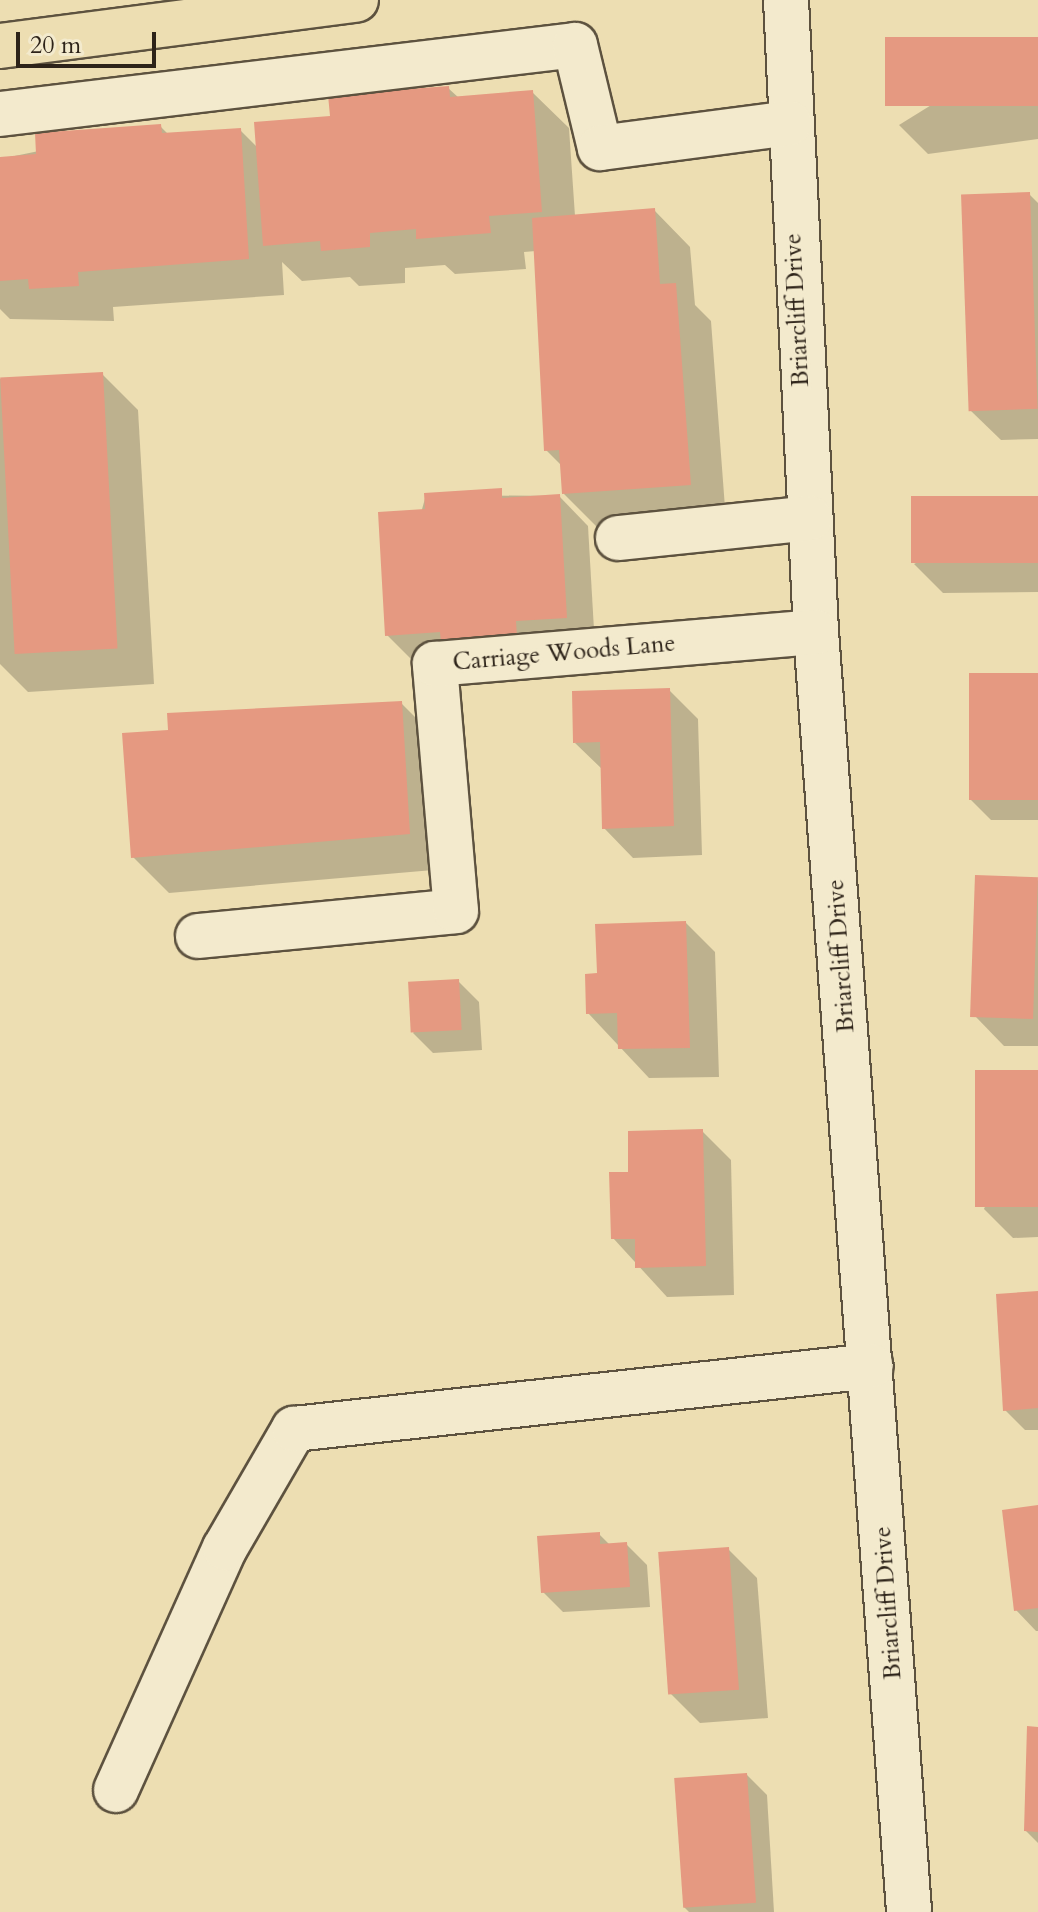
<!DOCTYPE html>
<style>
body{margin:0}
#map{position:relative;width:1038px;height:1912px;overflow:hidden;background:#eddeb2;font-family:Cardo,serif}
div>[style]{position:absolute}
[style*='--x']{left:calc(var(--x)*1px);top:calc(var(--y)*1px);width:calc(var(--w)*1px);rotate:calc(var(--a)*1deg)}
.shadow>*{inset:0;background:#0003}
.building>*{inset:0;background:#e59981;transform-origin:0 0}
.roads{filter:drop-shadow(2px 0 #5d523f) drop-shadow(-2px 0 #5d523f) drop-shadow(0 2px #5d523f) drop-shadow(0 -2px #5d523f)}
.minor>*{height:44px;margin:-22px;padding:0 22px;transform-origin:22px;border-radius:22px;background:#f3eacd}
.major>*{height:44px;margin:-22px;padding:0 22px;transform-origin:22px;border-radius:22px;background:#eddeb2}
span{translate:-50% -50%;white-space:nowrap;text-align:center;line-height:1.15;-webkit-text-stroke:6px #f3eacd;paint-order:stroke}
.street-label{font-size:24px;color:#2d2319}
.scale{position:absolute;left:16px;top:32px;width:140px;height:36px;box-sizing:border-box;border:4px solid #2d2319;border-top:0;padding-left:10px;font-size:24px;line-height:28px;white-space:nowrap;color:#2d2319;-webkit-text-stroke:6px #f3eacd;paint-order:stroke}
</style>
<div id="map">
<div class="shadow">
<div style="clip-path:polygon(1038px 39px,1038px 139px,928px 154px,899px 125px)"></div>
<div style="clip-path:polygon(448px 88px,459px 98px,532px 92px,569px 128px,575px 216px,654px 210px,690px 247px,695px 305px,711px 321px,726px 521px,600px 530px,564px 494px,562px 466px,546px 450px,536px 251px,524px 252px,526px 269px,455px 274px,445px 265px,405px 268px,405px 283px,359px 286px,350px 277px,302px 281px,282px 262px,284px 295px,113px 307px,114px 321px,10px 319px,0 309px,0 159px,160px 126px,169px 135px,240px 130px,258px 148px,332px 118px)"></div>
<div style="clip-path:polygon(1029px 194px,1038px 203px,1038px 439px,1001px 440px,971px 411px)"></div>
<div style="clip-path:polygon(102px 374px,138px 410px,154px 684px,28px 692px,0 664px,0 379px)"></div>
<div style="clip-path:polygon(426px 495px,559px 496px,588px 526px,595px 647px,416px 664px,387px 635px)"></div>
<div style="clip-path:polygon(1038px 498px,1038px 592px,943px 593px,914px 564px)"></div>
<div style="clip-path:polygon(1038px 675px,1038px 820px,991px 820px,971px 800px)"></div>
<div style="clip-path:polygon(669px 690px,698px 719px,702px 855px,633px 858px,604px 828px,603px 770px,575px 743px)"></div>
<div style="clip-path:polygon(401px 703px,437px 739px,445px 869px,169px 893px,133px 857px,170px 732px)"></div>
<div style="clip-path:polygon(1038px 879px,1038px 1046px,1004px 1046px,975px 1016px)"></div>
<div style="clip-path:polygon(686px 923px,715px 952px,719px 1077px,649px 1078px,588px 1013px,599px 975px)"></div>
<div style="clip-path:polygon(458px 981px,479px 1002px,482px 1050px,433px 1053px,413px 1033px)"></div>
<div style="clip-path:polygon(1038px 1072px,1038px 1237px,1013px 1238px,984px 1209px)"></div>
<div style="clip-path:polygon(702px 1131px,731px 1160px,734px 1295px,667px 1297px,613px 1238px,630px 1174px)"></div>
<div style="clip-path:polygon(1038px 1293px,1038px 1430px,1025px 1430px,1005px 1410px)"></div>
<div style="clip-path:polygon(1038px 1507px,1038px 1631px,1036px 1631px,1016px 1610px)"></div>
<div style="clip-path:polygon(599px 1534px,610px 1545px,626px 1544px,647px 1565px,650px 1607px,563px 1612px,543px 1592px)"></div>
<div style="clip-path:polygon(728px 1549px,757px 1578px,768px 1718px,700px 1723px,671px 1694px)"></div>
<div style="clip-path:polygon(1038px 1729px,1038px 1843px,1026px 1831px)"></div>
<div style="clip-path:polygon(747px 1775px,767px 1795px,774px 1912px,689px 1912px,683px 1906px)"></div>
</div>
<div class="building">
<div style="left:1038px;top:37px;width:69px;height:153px;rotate:90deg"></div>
<div style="clip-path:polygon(449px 86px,450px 97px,533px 90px,542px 212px,489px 216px,491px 233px,416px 239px,416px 229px,370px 233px,370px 247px,321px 251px,320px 241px,263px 246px,254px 122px,330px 116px,328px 95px)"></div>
<div style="clip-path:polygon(161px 124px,162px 133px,241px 128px,249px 259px,78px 272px,79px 286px,29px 289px,28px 279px,0 281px,0 157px,36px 154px,35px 133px)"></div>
<div style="left:1030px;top:192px;width:217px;height:69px;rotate:88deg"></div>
<div style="clip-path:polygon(655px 208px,660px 284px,676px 283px,691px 485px,562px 494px,559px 450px,544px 451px,532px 218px)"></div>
<div style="left:103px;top:372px;width:277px;height:103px;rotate:87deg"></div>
<div style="clip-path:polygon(502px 488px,502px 498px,560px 494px,567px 618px,516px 621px,517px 637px,441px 642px,440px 632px,385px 636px,378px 512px,425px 509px,424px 493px)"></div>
<div style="left:1038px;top:496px;width:67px;height:127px;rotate:90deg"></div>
<div style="left:969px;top:673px;width:69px;height:127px"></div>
<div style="clip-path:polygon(670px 688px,674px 826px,602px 829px,600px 742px,573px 743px,572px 691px)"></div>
<div style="clip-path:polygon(402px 701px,410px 834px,131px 858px,122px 733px,168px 730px,167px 713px)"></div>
<div style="left:975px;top:875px;width:63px;height:142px;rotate:2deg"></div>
<div style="clip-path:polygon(686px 921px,690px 1048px,618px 1049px,617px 1013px,586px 1014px,585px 974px,597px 973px,595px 924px)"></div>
<div style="left:459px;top:979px;width:51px;height:51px;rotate:87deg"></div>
<div style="left:1038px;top:1070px;width:137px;height:63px;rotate:90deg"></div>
<div style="clip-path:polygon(703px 1129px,706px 1266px,635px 1268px,635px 1239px,611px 1239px,609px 1172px,628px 1172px,628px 1131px)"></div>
<div style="clip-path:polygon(1038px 1291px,1038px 1408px,1003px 1411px,996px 1294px)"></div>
<div style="clip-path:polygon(1038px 1505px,1038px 1608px,1014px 1611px,1002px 1510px)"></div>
<div style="clip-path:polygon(600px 1532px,600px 1544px,627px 1542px,630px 1587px,541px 1593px,537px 1536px)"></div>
<div style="left:729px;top:1547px;width:143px;height:71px;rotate:86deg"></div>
<div style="clip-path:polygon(1027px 1726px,1038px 1727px,1038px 1832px,1024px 1831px)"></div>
<div style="left:747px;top:1773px;width:130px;height:73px;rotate:86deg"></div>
</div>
<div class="roads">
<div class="minor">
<div style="--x:786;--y:0;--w:633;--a:87.28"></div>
<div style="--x:816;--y:632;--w:1283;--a:85.84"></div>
<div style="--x:0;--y:114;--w:579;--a:-6.84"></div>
<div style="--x:575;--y:45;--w:106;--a:76.4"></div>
<div style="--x:600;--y:148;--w:191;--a:-7.5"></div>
<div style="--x:618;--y:538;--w:193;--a:-5.9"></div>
<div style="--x:198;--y:936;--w:259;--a:-5.5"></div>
<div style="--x:456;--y:911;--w:248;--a:-94.9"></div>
<div style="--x:435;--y:664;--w:382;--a:-4.8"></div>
<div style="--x:116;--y:1790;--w:265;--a:-65.8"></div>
<div style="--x:225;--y:1548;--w:138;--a:-59.9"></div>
<div style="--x:294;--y:1429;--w:580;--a:-6.23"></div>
</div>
<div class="major">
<div style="--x:0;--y:46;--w:359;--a:-7.4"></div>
</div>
</div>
<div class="street-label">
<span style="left:797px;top:310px;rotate:-93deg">Briarcliff Drive</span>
<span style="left:564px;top:653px;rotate:-5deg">Carriage Woods Lane</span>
<span style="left:841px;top:956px;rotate:-94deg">Briarcliff Drive</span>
<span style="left:888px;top:1603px;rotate:-94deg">Briarcliff Drive</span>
</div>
<div class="scale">20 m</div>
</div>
